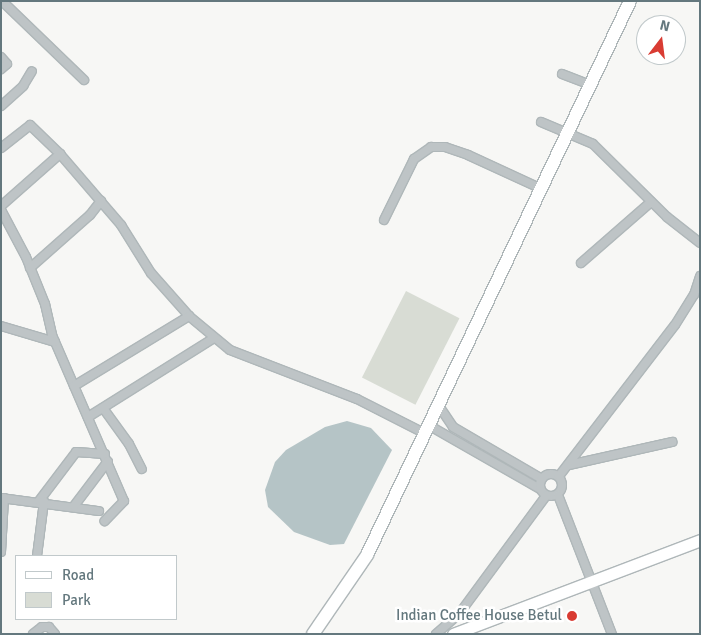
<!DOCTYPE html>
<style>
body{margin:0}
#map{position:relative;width:701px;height:635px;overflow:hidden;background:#f7f7f5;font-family:Signika,sans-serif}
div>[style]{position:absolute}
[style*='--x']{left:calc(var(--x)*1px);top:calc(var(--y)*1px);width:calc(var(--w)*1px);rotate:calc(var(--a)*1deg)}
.green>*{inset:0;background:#d8dcd4;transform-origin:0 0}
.water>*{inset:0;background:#b5c4c6}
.roads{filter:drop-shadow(1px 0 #afb7b9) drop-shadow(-1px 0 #afb7b9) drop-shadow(0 1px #afb7b9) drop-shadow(0 -1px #afb7b9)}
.street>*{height:8px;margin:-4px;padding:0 4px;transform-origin:4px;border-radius:4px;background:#bec4c6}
.street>.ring{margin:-4px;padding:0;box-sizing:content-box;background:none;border:8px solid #bec4c6;border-radius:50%}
.secondary>*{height:11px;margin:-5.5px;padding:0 5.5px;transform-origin:5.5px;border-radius:5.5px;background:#fff}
.primary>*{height:12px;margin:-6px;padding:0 6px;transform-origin:6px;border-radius:6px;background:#fff}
.dots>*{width:14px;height:14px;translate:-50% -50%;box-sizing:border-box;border:2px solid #fff;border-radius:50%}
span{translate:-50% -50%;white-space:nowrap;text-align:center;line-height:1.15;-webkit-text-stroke:5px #fff;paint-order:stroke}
.poi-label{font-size:15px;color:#64787e}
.right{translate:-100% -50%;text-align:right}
.frame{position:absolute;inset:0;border:2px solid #64787e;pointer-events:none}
.legend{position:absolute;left:15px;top:555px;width:162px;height:65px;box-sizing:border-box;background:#fff;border:1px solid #c1c9cb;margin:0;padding:6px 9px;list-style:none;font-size:15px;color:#64787e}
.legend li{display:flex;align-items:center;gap:10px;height:25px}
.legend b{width:25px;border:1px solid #c1c9cb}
.north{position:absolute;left:636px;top:15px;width:50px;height:50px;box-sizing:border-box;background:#fff;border:1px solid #c1c9cb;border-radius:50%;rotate:15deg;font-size:14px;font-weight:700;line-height:20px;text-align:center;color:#64787e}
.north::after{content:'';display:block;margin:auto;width:18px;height:22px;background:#d93c33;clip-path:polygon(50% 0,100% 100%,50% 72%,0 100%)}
</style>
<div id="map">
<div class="green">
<div style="left:406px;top:291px;width:60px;height:97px;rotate:27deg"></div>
</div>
<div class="water">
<div style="clip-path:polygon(347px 421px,371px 428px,392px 450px,344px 544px,330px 545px,294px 532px,268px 507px,265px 490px,275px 462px,286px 450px,325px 427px)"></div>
</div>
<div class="roads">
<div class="street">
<div style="--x:2;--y:1;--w:114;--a:43.9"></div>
<div style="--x:1;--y:57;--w:9;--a:49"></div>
<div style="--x:7;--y:64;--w:8;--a:140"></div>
<div style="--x:562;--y:74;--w:31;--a:21"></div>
<div style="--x:1;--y:106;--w:30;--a:-42"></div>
<div style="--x:23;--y:86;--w:17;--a:-59"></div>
<div style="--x:541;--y:122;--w:56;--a:22.9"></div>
<div style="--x:593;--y:144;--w:104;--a:44.6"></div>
<div style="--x:667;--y:217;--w:42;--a:38.2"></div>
<div style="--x:1;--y:148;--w:37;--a:-38"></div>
<div style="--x:30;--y:125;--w:42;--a:44"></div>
<div style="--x:60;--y:154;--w:94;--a:49.3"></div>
<div style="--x:121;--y:225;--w:57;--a:58"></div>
<div style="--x:151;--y:273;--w:57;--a:48.5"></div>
<div style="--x:189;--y:316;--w:53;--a:39.7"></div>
<div style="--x:230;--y:350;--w:136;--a:21.1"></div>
<div style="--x:357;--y:399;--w:77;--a:26.9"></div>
<div style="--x:1;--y:206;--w:79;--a:-41.4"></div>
<div style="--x:1;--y:210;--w:53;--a:62"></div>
<div style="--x:26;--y:257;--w:51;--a:68"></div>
<div style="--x:45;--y:304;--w:32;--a:77"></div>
<div style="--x:52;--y:335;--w:181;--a:66.6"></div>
<div style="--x:124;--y:501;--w:28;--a:134"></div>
<div style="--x:384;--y:220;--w:68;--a:-63.8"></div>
<div style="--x:414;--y:159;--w:21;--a:-35"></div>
<div style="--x:431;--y:147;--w:14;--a:0"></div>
<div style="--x:445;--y:147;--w:24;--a:19"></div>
<div style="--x:468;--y:155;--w:81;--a:24.7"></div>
<div style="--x:581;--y:263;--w:93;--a:-41.1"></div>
<div style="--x:30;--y:268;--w:80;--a:-41.5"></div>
<div style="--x:90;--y:215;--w:18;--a:-52"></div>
<div style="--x:1;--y:326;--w:56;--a:16.5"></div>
<div style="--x:74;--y:386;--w:135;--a:-31.3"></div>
<div style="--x:439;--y:406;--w:25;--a:56"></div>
<div style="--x:453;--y:427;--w:103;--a:30.3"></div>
<div style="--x:103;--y:408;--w:44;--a:54.2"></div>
<div style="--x:129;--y:444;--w:28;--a:63"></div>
<div style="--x:88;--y:417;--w:149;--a:-32.1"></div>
<div style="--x:430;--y:426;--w:127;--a:29.8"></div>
<div style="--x:569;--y:465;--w:106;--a:-12.6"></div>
<div class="ring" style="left:540px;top:474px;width:14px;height:14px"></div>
<div style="--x:559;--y:476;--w:190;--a:-52.5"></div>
<div style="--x:675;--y:325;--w:36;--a:-58"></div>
<div style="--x:694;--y:295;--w:20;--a:-72"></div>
<div style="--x:558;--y:495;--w:149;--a:68.8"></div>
<div style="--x:1;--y:498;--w:99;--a:7.6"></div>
<div style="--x:39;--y:501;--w:61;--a:-52.9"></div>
<div style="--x:76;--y:452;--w:29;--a:4"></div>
<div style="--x:74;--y:506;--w:56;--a:-52.9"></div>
<div style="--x:1;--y:552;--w:54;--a:-86.8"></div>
<div style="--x:37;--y:556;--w:55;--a:-82.7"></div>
<div style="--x:33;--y:634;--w:11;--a:-38"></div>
<div style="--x:42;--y:627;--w:7;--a:0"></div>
<div style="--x:49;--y:627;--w:9;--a:49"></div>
<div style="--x:436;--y:634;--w:30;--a:-41"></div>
<div style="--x:459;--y:614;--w:147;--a:-53.6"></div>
</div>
<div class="secondary">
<div style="--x:453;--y:634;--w:264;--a:-20.8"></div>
</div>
<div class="primary">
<div style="--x:313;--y:634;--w:96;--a:-55.6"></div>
<div style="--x:367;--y:555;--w:613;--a:-64.6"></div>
</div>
</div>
<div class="dots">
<div style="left:572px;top:616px;background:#d93c33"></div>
</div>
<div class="poi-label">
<span class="right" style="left:562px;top:616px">Indian Coffee House Betul</span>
</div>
<div class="frame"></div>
<ul class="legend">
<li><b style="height:6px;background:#fff"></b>Road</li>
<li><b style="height:14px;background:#d8dcd4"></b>Park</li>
</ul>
<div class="north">N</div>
</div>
